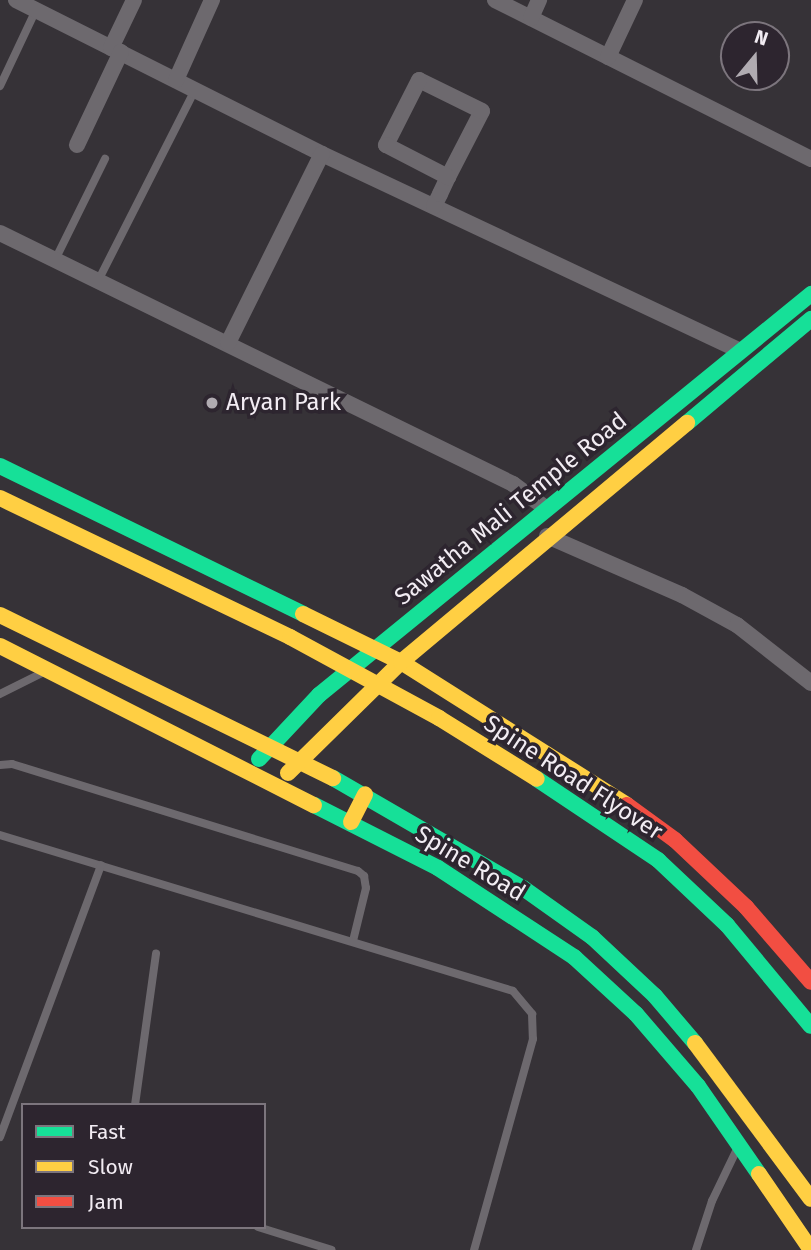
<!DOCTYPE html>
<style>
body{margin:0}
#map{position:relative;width:811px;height:1250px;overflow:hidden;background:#363237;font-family:"Fira Sans",sans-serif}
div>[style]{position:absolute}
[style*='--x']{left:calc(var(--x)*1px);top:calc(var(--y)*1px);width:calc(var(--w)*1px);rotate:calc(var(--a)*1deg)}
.lane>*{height:8px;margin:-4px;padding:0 4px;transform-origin:4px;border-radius:4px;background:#6d696e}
.street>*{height:16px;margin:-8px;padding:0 8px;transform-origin:8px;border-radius:8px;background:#6d696e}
.fast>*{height:16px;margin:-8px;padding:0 8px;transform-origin:8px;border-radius:8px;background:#16e098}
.slow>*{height:16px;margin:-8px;padding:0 8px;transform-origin:8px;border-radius:8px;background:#ffcf43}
.jam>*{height:16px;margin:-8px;padding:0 8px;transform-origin:8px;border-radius:8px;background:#f24e42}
.dots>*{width:19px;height:19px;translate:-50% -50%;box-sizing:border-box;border:4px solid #2d252f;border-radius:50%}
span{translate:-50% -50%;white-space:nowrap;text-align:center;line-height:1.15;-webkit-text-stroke:7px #2d252f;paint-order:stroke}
.poi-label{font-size:24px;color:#f2ecf3}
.left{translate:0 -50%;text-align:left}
.street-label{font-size:24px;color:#f2ecf3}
.legend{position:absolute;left:21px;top:1103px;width:245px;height:126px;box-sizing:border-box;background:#2d252f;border:2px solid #7c757d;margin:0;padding:9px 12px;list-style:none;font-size:21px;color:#f2ecf3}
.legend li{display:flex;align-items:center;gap:14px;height:35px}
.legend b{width:35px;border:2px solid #7c757d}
.north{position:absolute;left:720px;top:21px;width:70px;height:70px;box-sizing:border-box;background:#2d252f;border:2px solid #7c757d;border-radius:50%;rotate:19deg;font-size:19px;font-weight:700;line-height:28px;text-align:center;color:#f2ecf3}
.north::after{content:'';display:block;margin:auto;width:24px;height:32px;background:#b0abb1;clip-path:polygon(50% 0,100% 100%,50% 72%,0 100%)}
</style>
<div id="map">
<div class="lane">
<div style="--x:0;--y:86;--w:84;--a:-64.7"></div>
<div style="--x:55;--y:260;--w:113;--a:-63.7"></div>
<div style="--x:98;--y:281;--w:214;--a:-63.1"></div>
<div style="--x:0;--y:694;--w:47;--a:-26.6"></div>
<div style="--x:0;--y:765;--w:12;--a:-5"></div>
<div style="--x:12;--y:764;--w:362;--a:17.2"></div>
<div style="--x:358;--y:871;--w:8;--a:40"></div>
<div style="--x:364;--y:876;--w:12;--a:81"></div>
<div style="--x:366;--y:888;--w:55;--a:103.8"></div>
<div style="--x:0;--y:835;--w:536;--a:16.91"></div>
<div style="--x:513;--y:991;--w:30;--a:50"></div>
<div style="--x:532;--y:1014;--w:25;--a:88"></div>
<div style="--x:533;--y:1039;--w:219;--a:105.6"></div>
<div style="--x:135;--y:1105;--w:153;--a:-82.1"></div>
<div style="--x:0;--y:1137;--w:290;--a:-69.6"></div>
<div style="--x:258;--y:1227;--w:77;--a:17.3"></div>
<div style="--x:696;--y:1250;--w:52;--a:-71.9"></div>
<div style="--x:712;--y:1201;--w:58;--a:-64.3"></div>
</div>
<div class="street">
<div style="--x:16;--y:0;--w:343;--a:26.7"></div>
<div style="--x:322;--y:154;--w:462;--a:25.2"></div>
<div style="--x:495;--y:0;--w:354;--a:26.7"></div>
<div style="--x:531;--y:18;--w:20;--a:-66"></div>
<div style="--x:111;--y:48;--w:53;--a:-64.4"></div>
<div style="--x:608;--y:57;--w:63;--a:-64.7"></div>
<div style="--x:176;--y:80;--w:88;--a:-65.8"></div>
<div style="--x:77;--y:145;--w:103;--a:-64.7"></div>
<div style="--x:434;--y:206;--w:13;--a:-63"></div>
<div style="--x:440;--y:194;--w:19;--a:-65"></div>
<div style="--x:448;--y:177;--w:74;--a:-62.7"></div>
<div style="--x:482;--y:111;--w:70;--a:-153.8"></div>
<div style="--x:419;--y:80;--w:73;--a:116.9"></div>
<div style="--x:386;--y:145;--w:70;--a:27.3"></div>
<div style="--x:0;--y:233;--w:571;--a:26.07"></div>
<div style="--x:513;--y:484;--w:42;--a:36.3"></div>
<div style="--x:228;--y:343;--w:211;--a:-63.6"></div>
<div style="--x:547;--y:536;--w:147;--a:23.6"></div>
<div style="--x:682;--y:595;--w:63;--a:28.6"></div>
<div style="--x:737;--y:625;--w:94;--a:38.1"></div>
</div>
<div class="fast">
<div style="--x:687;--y:423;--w:162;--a:-40"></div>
<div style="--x:0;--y:466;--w:337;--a:26"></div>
<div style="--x:259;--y:759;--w:88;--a:-46.8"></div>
<div style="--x:319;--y:695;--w:635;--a:-39.18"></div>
<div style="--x:333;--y:778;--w:220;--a:30.1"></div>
<div style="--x:523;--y:888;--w:85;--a:35.4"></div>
<div style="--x:592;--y:937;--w:86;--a:43.1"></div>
<div style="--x:655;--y:996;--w:62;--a:49.6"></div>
<div style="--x:537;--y:779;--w:146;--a:33.8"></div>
<div style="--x:658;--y:860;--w:95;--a:43.3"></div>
<div style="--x:727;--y:925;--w:131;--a:50.3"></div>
<div style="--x:314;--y:805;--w:139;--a:26.9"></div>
<div style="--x:438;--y:868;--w:163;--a:33.2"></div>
<div style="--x:574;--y:957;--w:84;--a:42.6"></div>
<div style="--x:636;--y:1014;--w:95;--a:49.3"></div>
<div style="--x:698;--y:1086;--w:107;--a:55.3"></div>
</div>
<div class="slow">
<div style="--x:0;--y:498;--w:322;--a:25.6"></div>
<div style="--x:290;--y:637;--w:170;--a:28.5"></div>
<div style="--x:439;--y:718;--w:115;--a:31.9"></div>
<div style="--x:303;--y:614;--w:109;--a:26.1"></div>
<div style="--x:401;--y:662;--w:267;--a:32.3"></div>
<div style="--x:0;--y:615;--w:371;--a:26.1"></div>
<div style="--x:0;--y:646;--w:352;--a:26.9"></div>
<div style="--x:288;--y:773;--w:158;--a:-44.5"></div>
<div style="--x:401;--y:662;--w:373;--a:-39.9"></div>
<div style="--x:351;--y:822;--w:31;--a:-63"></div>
<div style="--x:695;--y:1043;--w:194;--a:53.4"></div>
<div style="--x:759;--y:1174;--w:92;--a:55.6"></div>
</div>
<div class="jam">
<div style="--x:627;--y:805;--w:59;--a:36.1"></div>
<div style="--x:675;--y:840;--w:98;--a:43.3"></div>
<div style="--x:746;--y:907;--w:99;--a:49.1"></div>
</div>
<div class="dots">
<div style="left:212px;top:403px;background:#b0abb1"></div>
</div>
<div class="poi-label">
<span class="left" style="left:226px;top:403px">Aryan Park</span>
</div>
<div class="street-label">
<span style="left:511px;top:509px;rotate:-39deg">Sawatha Mali Temple Road</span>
<span style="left:573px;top:778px;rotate:33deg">Spine Road Flyover</span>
<span style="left:470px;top:864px;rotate:31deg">Spine Road</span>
</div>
<ul class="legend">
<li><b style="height:9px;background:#16e098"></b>Fast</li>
<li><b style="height:9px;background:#ffcf43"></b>Slow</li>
<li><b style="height:9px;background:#f24e42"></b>Jam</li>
</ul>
<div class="north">N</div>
</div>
